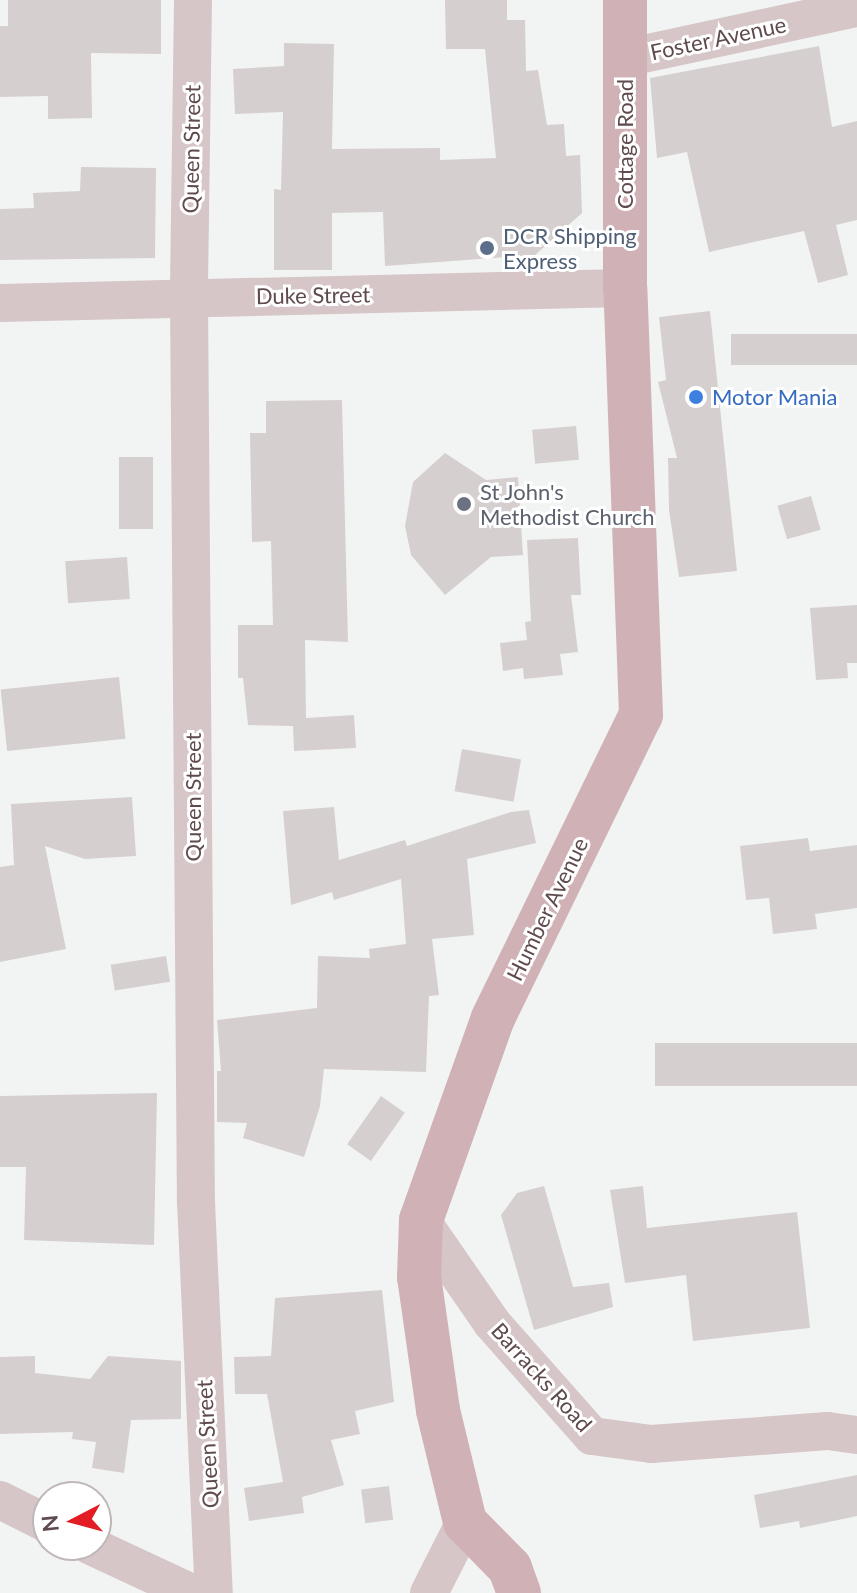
<!DOCTYPE html>
<style>
body{margin:0}
#map{position:relative;width:857px;height:1593px;overflow:hidden;background:#f2f4f3;font-family:Lato,sans-serif}
div>[style]{position:absolute}
[style*='--x']{left:calc(var(--x)*1px);top:calc(var(--y)*1px);width:calc(var(--w)*1px);rotate:calc(var(--a)*1deg)}
.building>*{inset:0;background:#d6cfd0;transform-origin:0 0}
.minor>*{height:38px;margin:-19px;padding:0 19px;transform-origin:19px;border-radius:19px;background:#d6c6c8}
.major>*{height:44px;margin:-22px;padding:0 22px;transform-origin:22px;border-radius:22px;background:#d0b2b6}
.dots>*{width:22px;height:22px;translate:-50% -50%;box-sizing:border-box;border:4px solid #fff;border-radius:50%}
span{translate:-50% -50%;white-space:nowrap;text-align:center;line-height:1.15;-webkit-text-stroke:6px #fff;paint-order:stroke}
.street-label{font-size:22px;color:#5f4a4d}
.service-label{font-size:22px;color:#4e5e75}
.left{translate:0 -50%;text-align:left}
.shop-label{font-size:22px;color:#366cbe}
.worship-label{font-size:22px;color:#5b616d}
.north{position:absolute;left:32px;top:1481px;width:80px;height:80px;box-sizing:border-box;background:#fff;border:2px solid #bfb7b8;border-radius:50%;rotate:264deg;font-size:22px;font-weight:700;line-height:32px;text-align:center;color:#5f4a4d}
.north::after{content:'';display:block;margin:auto;width:28px;height:36px;background:#e31d25;clip-path:polygon(50% 0,100% 100%,50% 72%,0 100%)}
</style>
<div id="map">
<div class="building">
<div style="clip-path:polygon(8px 0,161px 0,161px 54px,91px 53px,92px 118px,48px 119px,48px 96px,0 97px,0 26px,8px 26px)"></div>
<div style="clip-path:polygon(445px 0,507px 0,507px 20px,525px 20px,526px 71px,538px 70px,547px 125px,564px 124px,566px 156px,580px 155px,582px 213px,535px 255px,385px 266px,383px 212px,332px 213px,332px 270px,274px 270px,274px 189px,281px 190px,283px 112px,235px 114px,233px 69px,284px 66px,284px 43px,334px 44px,332px 149px,440px 148px,440px 160px,496px 158px,485px 49px,446px 49px)"></div>
<div style="clip-path:polygon(819px 46px,832px 127px,857px 121px,857px 220px,836px 225px,848px 275px,818px 283px,804px 231px,709px 252px,687px 152px,657px 158px,650px 78px)"></div>
<div style="clip-path:polygon(81px 167px,156px 168px,155px 258px,0 260px,0 209px,34px 208px,33px 193px,80px 191px)"></div>
<div style="clip-path:polygon(710px 311px,737px 571px,679px 577px,669px 510px,668px 458px,677px 458px,658px 382px,666px 380px,659px 317px)"></div>
<div style="left:857px;top:334px;width:31px;height:126px;rotate:90deg"></div>
<div style="clip-path:polygon(342px 400px,348px 642px,305px 640px,306px 718px,354px 715px,356px 748px,294px 751px,293px 726px,248px 725px,243px 678px,238px 678px,238px 625px,273px 625px,271px 541px,252px 542px,250px 433px,266px 433px,266px 401px)"></div>
<div style="left:576px;top:426px;width:34px;height:44px;rotate:85deg"></div>
<div style="clip-path:polygon(445px 453px,486px 480px,518px 477px,523px 555px,491px 557px,445px 595px,411px 555px,405px 526px,413px 482px)"></div>
<div style="left:119px;top:457px;width:34px;height:72px"></div>
<div style="left:811px;top:496px;width:35px;height:35px;rotate:74deg"></div>
<div style="clip-path:polygon(578px 538px,581px 595px,571px 595px,578px 652px,560px 654px,563px 675px,524px 679px,523px 668px,503px 671px,500px 643px,527px 640px,525px 622px,531px 621px,527px 540px)"></div>
<div style="left:127px;top:557px;width:42px;height:62px;rotate:86deg"></div>
<div style="clip-path:polygon(857px 605px,857px 663px,847px 663px,848px 678px,816px 680px,810px 608px)"></div>
<div style="left:119px;top:677px;width:62px;height:119px;rotate:84deg"></div>
<div style="left:462px;top:749px;width:60px;height:43px;rotate:10deg"></div>
<div style="clip-path:polygon(132px 797px,136px 856px,85px 859px,45px 846px,66px 949px,0 962px,0 867px,14px 865px,11px 804px)"></div>
<div style="clip-path:polygon(334px 807px,339px 860px,405px 840px,407px 846px,511px 812px,529px 810px,536px 843px,467px 859px,474px 935px,432px 939px,439px 995px,429px 996px,426px 1072px,324px 1069px,320px 1106px,304px 1157px,243px 1138px,247px 1123px,217px 1122px,217px 1071px,221px 1071px,217px 1020px,317px 1008px,318px 956px,370px 958px,369px 949px,406px 944px,401px 879px,334px 900px,332px 892px,291px 905px,283px 811px)"></div>
<div style="clip-path:polygon(808px 838px,810px 851px,857px 845px,857px 908px,815px 914px,817px 929px,773px 934px,769px 898px,746px 900px,740px 846px)"></div>
<div style="left:166px;top:956px;width:26px;height:56px;rotate:81deg"></div>
<div style="left:857px;top:1043px;width:43px;height:202px;rotate:90deg"></div>
<div style="clip-path:polygon(157px 1093px,154px 1245px,24px 1240px,26px 1167px,0 1167px,0 1096px)"></div>
<div style="left:381px;top:1096px;width:29px;height:59px;rotate:35deg"></div>
<div style="clip-path:polygon(544px 1186px,573px 1287px,609px 1283px,613px 1307px,534px 1330px,501px 1215px,517px 1193px)"></div>
<div style="clip-path:polygon(643px 1186px,647px 1228px,797px 1212px,810px 1328px,693px 1341px,686px 1275px,625px 1283px,610px 1190px)"></div>
<div style="clip-path:polygon(382px 1290px,394px 1402px,355px 1411px,360px 1434px,331px 1440px,344px 1485px,302px 1497px,304px 1513px,249px 1521px,244px 1488px,283px 1482px,267px 1394px,235px 1394px,234px 1357px,271px 1356px,275px 1298px)"></div>
<div style="clip-path:polygon(35px 1356px,35px 1373px,90px 1379px,108px 1356px,181px 1361px,181px 1419px,131px 1420px,124px 1473px,92px 1468px,96px 1442px,72px 1439px,73px 1432px,0 1434px,0 1357px)"></div>
<div style="clip-path:polygon(857px 1475px,857px 1516px,800px 1528px,799px 1521px,760px 1528px,754px 1495px)"></div>
<div style="left:389px;top:1486px;width:34px;height:28px;rotate:83deg"></div>
</div>
<div class="minor">
<div style="--x:193;--y:0;--w:298;--a:90.8"></div>
<div style="--x:189;--y:298;--w:904;--a:89.56"></div>
<div style="--x:196;--y:1202;--w:391;--a:87.4"></div>
<div style="--x:625;--y:58;--w:237;--a:-12.2"></div>
<div style="--x:0;--y:303;--w:625;--a:-1.37"></div>
<div style="--x:421;--y:1220;--w:125;--a:55.4"></div>
<div style="--x:492;--y:1323;--w:151;--a:48.5"></div>
<div style="--x:592;--y:1436;--w:60;--a:7.7"></div>
<div style="--x:651;--y:1444;--w:177;--a:-4.2"></div>
<div style="--x:828;--y:1431;--w:29;--a:8"></div>
<div style="--x:0;--y:1500;--w:54;--a:26.6"></div>
<div style="--x:89;--y:1545;--w:114;--a:25"></div>
<div style="--x:429;--y:1593;--w:80;--a:-63.1"></div>
</div>
<div class="major">
<div style="--x:519;--y:1593;--w:27;--a:-110"></div>
<div style="--x:510;--y:1568;--w:64;--a:-134.4"></div>
<div style="--x:465;--y:1522;--w:115;--a:-103.6"></div>
<div style="--x:438;--y:1410;--w:134;--a:-98.1"></div>
<div style="--x:419;--y:1277;--w:57;--a:-88"></div>
<div style="--x:421;--y:1220;--w:214;--a:-70.4"></div>
<div style="--x:493;--y:1018;--w:337;--a:-64"></div>
<div style="--x:641;--y:715;--w:427;--a:-92.1"></div>
<div style="--x:625;--y:288;--w:288;--a:-90"></div>
</div>
<div class="dots">
<div style="left:487px;top:248px;background:#5c6f8a"></div>
<div style="left:696px;top:397px;background:#3f7fe0"></div>
<div style="left:464px;top:504px;background:#6b7280"></div>
</div>
<div class="street-label">
<span style="left:718px;top:38px;rotate:-12deg">Foster Avenue</span>
<span style="left:625px;top:144px;rotate:-90deg">Cottage Road</span>
<span style="left:191px;top:149px;rotate:-89deg">Queen Street</span>
<span style="left:313px;top:295px;rotate:-1deg">Duke Street</span>
<span style="left:193px;top:797px;rotate:-90deg">Queen Street</span>
<span style="left:547px;top:909px;rotate:-64deg">Humber Avenue</span>
<span style="left:542px;top:1377px;rotate:48deg">Barracks Road</span>
<span style="left:207px;top:1444px;rotate:-93deg">Queen Street</span>
</div>
<div class="service-label">
<span class="left" style="left:503px;top:248px">DCR Shipping<br>Express</span>
</div>
<div class="shop-label">
<span class="left" style="left:712px;top:397px">Motor Mania</span>
</div>
<div class="worship-label">
<span class="left" style="left:480px;top:504px">St John's<br>Methodist Church</span>
</div>
<div class="north">N</div>
</div>
